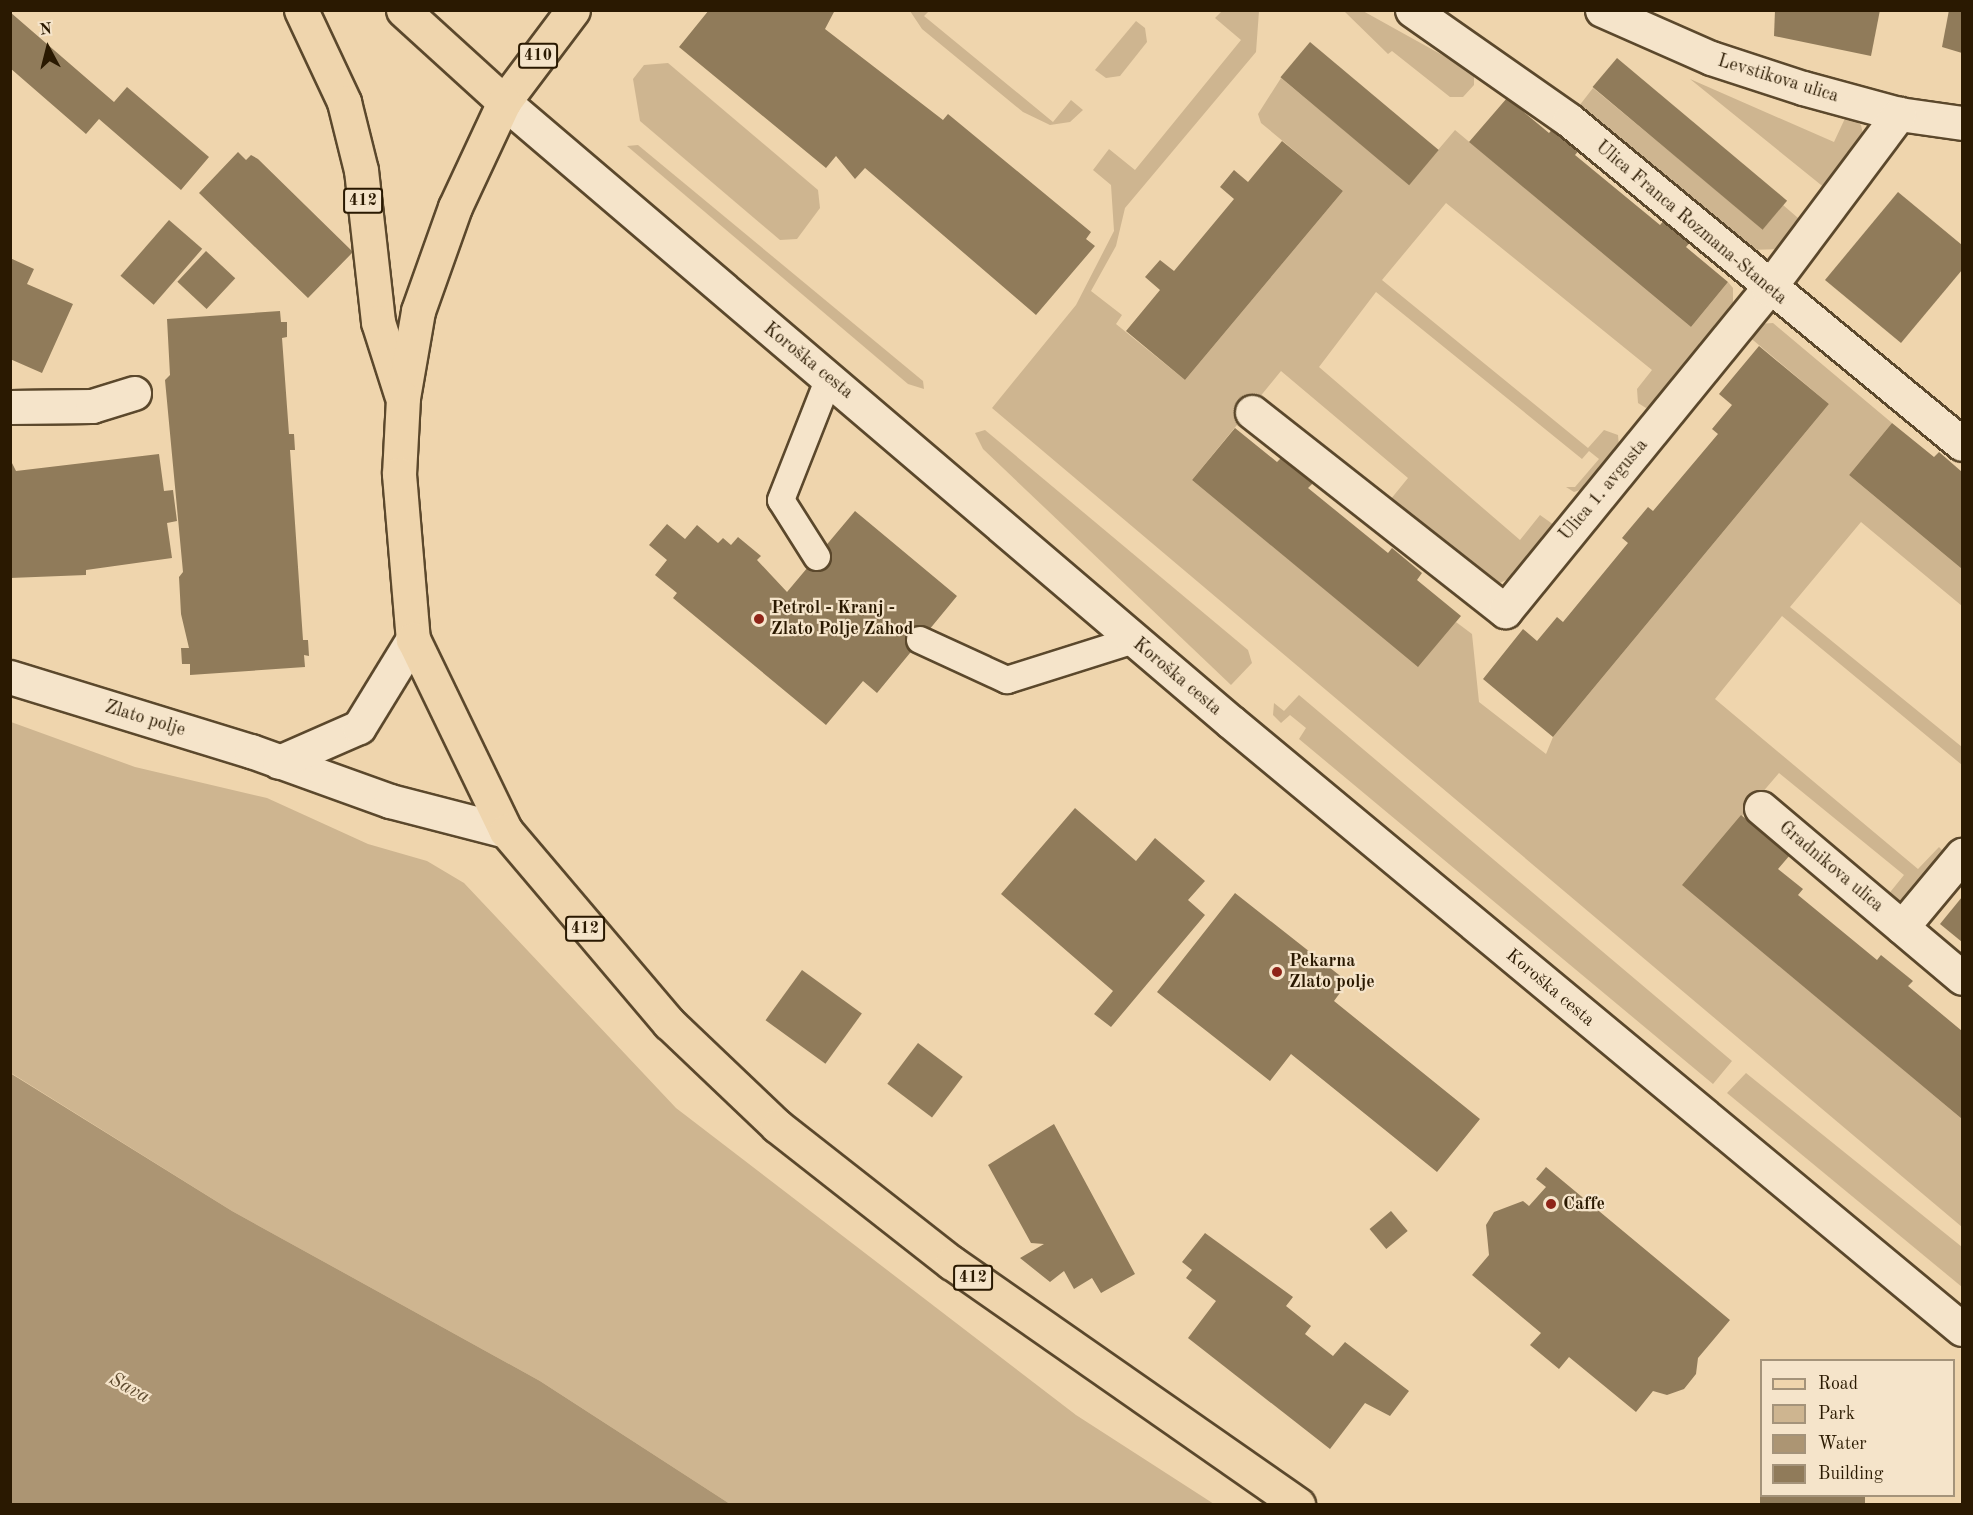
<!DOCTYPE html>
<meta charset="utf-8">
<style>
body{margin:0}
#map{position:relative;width:1973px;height:1515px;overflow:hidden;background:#efd5ad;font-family:"Old Standard TT",serif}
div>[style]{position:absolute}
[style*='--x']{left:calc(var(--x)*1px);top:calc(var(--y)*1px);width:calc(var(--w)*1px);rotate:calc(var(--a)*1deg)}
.green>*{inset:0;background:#ceb590}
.water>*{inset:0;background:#ac9573}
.building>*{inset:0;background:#907b5a;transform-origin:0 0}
.roads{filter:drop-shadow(2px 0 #5b482c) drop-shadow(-2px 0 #5b482c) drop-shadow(0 2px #5b482c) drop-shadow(0 -2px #5b482c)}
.service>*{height:26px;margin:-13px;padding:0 13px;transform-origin:13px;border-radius:13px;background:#f5e4ca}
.minor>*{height:33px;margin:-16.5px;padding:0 16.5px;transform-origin:16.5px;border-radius:16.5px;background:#f5e4ca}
.primary>*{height:33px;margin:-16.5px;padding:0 16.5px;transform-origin:16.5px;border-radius:16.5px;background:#efd5ad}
.dots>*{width:16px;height:16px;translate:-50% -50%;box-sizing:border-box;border:3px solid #f5e4ca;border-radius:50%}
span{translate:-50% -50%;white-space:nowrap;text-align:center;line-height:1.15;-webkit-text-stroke:4.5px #f5e4ca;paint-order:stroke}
.shield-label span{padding:2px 4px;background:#f5e4ca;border:2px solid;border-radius:4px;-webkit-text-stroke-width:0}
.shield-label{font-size:16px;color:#2a1901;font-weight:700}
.street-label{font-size:18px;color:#2a1901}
.poi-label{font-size:18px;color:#2a1901;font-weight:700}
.left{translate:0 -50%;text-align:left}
.water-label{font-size:20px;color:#5e4b2f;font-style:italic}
.frame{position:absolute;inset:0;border:12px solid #2a1901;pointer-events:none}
.legend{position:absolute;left:1760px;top:1359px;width:195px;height:138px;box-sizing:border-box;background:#f5e4ca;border:2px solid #a4937a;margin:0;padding:8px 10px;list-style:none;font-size:18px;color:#2a1901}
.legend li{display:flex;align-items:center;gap:12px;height:30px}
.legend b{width:30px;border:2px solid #a4937a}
.north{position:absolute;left:18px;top:18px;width:60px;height:60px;-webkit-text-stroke:4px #f5e4ca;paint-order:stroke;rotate:353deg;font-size:16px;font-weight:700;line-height:24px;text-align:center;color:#2a1901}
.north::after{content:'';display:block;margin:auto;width:21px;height:27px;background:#2a1901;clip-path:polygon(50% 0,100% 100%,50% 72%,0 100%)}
</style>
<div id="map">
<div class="green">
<div style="clip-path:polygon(910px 11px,929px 11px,924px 16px,1053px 122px,1071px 100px,1083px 110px,1070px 122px,1050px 125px,1023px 112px,922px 29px)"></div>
<div style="clip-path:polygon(1222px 11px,1259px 11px,1256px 52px,1125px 208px,1116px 246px,1091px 291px,1122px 315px,1116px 324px,1185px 380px,1343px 191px,1261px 123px,1258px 114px,1281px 78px,1409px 184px,1455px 130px,1691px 327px,1728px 282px,1733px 288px,1733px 310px,1657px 405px,1646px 408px,1638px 403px,1637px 389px,1652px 370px,1446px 203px,1382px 280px,1588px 448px,1604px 430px,1618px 435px,1619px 446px,1586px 488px,1574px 492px,1566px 487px,1575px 487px,1599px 459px,1589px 451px,1582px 459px,1376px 292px,1319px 367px,1520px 540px,1540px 515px,1554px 525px,1516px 575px,1500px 583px,1482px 581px,1386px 505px,1408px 478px,1281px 371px,1192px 480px,1418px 666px,1456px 622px,1472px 634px,1479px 702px,1546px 754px,1553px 737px,1829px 404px,1747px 335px,1758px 324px,1773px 323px,1892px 423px,1849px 475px,1962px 569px,1962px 606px,1861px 522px,1790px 607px,1962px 747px,1962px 765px,1782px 616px,1715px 699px,1918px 869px,1939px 847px,1948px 856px,1897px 903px,1887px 896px,1904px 875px,1779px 773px,1683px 885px,1962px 1119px,1962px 1227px,992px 408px,1076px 305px,1114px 231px,1111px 185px,1093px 170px,1109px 149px,1135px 170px,1241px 40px,1215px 18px)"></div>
<div style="clip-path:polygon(1344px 11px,1363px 11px,1453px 61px,1461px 60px,1474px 72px,1474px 85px,1463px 97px,1450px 97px,1392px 51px,1388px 54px)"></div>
<div style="clip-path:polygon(1136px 21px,1145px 28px,1147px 42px,1120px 76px,1106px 78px,1095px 70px)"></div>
<div style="clip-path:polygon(668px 63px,818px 190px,820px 208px,797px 239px,780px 240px,640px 121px,633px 79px,644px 65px)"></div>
<div style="clip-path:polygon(1690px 79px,1834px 142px,1847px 114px,1861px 125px,1864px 139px,1831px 193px)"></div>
<div style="clip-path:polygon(1593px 88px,1763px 229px,1783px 205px,1805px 224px,1782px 249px,1750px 250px,1579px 106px)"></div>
<div style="clip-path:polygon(638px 145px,923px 381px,924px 389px,908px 384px,627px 146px)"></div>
<div style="clip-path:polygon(985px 430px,1248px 650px,1252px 663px,1231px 685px,983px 449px,975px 433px)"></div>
<div style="clip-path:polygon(1299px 695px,1732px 1061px,1713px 1084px,1299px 739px,1306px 728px,1290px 715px,1281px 723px,1273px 715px,1274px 703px,1284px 711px)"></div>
<div style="clip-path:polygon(11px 722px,135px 767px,267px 798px,368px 844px,427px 861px,464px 883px,676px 1108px,1076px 1415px,1214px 1504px,730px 1504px,540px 1381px,232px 1211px,11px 1073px)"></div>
<div style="clip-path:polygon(1746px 1073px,1962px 1247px,1962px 1287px,1727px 1093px)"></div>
</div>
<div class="water">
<div style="clip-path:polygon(10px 1073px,232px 1211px,540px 1381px,730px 1504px,11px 1504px)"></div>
</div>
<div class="building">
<div style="clip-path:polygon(709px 10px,835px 10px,825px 29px,943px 120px,948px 114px,1091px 232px,1086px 239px,1095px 246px,1036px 315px,865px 168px,855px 179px,836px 156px,826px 168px,679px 47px)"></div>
<div style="clip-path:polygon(1775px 10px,1880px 10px,1871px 56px,1774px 36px)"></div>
<div style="clip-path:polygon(1949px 10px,1962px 10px,1962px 53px,1942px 47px)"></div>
<div style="clip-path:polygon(10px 12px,114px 102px,127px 87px,209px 157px,181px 190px,99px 119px,86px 134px,10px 68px)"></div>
<div style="left:1310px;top:42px;width:168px;height:46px;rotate:40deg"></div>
<div style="left:1617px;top:58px;width:222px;height:38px;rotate:40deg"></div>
<div style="clip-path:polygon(1507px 98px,1549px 133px,1555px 126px,1581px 148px,1575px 155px,1660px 225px,1666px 218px,1692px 240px,1686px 247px,1728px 282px,1691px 327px,1469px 142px)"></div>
<div style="clip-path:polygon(1282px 141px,1343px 191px,1185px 380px,1126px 331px,1160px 290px,1145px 277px,1160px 260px,1174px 271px,1234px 199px,1220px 187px,1234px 170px,1248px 182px)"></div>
<div style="clip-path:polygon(238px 152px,246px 160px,251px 155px,258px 159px,353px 252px,308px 298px,199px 193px)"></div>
<div style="clip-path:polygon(1898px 192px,1962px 245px,1962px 270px,1901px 343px,1825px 280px)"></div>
<div style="left:169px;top:220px;width:44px;height:74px;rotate:41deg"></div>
<div style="left:206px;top:251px;width:40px;height:42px;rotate:43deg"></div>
<div style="clip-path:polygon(10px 258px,34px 269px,27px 284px,73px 304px,42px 373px,10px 359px)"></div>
<div style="clip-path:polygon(280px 311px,281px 322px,287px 322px,287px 337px,282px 338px,289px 434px,294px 434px,295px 450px,290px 450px,303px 640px,308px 640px,309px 656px,304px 655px,305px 667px,190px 675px,190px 664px,182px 664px,181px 648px,189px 648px,181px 614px,179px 577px,183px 572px,165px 380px,170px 375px,167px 319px)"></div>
<div style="clip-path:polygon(1759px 346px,1829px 404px,1553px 737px,1483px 679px,1523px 629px,1537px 641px,1557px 617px,1563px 622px,1628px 543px,1622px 538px,1648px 507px,1653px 511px,1718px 434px,1712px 429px,1732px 405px,1719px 394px)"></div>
<div style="clip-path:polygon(1892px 423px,1934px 457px,1939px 452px,1962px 472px,1962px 569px,1849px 475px)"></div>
<div style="clip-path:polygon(1235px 428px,1277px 462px,1282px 457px,1313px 483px,1308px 488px,1388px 553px,1392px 548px,1422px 573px,1417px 580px,1461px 616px,1418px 667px,1192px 480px)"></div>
<div style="clip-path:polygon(159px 454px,164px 491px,173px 490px,177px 521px,167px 523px,172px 558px,86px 570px,86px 575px,10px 578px,10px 459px,16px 471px)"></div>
<div style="clip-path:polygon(855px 511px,957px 596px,877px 693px,863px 681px,826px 725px,673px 598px,677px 593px,655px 575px,667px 560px,649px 545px,667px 524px,685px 539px,697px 525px,718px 543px,723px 538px,731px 545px,738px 537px,761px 556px,757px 560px,787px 592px)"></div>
<div style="clip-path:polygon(1075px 808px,1136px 861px,1155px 838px,1205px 881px,1188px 900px,1205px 915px,1111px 1027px,1094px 1014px,1113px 991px,1001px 894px)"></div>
<div style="clip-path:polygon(1741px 815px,1790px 855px,1778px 869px,1803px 889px,1798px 895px,1877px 960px,1881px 955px,1913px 981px,1908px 986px,1962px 1031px,1962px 1119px,1682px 885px)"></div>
<div style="clip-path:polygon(1235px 893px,1348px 982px,1334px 1001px,1480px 1119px,1437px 1172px,1291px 1054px,1270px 1081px,1157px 992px)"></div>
<div style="clip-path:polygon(1962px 897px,1962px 942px,1940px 924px)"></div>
<div style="left:802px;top:970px;width:74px;height:62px;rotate:36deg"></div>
<div style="left:918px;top:1043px;width:56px;height:51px;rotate:37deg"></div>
<div style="clip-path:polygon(1054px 1124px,1135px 1274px,1101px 1293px,1092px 1278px,1074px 1289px,1064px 1271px,1050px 1282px,1020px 1258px,1044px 1244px,1031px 1243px,988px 1165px)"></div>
<div style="clip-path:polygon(1546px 1167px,1730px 1320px,1698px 1358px,1696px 1374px,1684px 1389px,1667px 1395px,1653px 1391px,1636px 1412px,1569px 1357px,1559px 1369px,1530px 1345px,1541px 1333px,1472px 1275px,1489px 1255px,1486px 1225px,1494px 1212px,1523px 1201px,1529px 1206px,1546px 1187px,1536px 1179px)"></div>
<div style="left:1391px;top:1211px;width:26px;height:28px;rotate:50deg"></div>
<div style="clip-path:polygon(1205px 1233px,1293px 1297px,1286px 1306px,1311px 1326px,1305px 1334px,1333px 1356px,1345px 1342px,1409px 1391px,1390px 1416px,1365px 1403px,1330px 1449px,1188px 1338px,1216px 1301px,1186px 1278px,1192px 1270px,1182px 1262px)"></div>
<div style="left:1760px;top:1496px;width:105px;height:10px"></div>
</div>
<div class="roads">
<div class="service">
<div style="--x:817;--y:557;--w:67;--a:-122.3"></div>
<div style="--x:781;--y:500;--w:131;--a:-68.5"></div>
<div style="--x:920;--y:640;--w:96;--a:24.7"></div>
<div style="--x:1007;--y:680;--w:133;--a:-17.5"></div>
</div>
<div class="minor">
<div style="--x:1412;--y:10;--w:192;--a:35"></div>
<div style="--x:1569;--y:120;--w:509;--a:39.5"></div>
<div style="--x:1602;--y:10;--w:119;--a:23.8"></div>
<div style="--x:1711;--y:58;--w:97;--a:18.1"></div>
<div style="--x:1803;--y:88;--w:99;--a:15.2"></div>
<div style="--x:1899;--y:114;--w:64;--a:8.1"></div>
<div style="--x:504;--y:102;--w:955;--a:40.46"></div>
<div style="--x:1231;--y:722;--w:950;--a:39.71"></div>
<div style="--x:10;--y:407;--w:82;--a:-0.7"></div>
<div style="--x:92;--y:406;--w:44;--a:-17.2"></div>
<div style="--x:1252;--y:412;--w:322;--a:38.2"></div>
<div style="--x:1505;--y:611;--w:416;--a:-50.8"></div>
<div style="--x:1768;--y:289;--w:219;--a:-53.2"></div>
<div style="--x:10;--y:677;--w:252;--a:17.1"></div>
<div style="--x:251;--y:751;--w:148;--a:19.8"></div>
<div style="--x:390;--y:801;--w:120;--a:14.5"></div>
<div style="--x:279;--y:762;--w:87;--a:-23.6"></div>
<div style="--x:359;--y:727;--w:103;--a:-58.5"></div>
<div style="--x:1761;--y:808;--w:263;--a:40.2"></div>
<div style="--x:1902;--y:927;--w:94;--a:-50.2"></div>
</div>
<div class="primary">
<div style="--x:301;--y:10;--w:102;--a:64.9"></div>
<div style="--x:344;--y:102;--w:70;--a:76"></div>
<div style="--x:361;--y:170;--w:153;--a:83.6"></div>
<div style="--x:378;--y:322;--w:76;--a:72.3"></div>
<div style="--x:403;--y:10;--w:137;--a:42.3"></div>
<div style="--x:573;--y:10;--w:115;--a:126.9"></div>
<div style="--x:504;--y:102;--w:116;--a:115"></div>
<div style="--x:455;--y:207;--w:110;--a:109.6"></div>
<div style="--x:418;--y:311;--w:88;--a:99.8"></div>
<div style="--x:403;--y:398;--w:76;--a:93"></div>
<div style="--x:399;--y:474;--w:166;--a:85.2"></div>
<div style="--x:413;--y:639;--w:213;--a:64.2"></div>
<div style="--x:506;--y:831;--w:252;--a:49.7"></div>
<div style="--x:669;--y:1023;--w:149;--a:43.6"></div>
<div style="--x:777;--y:1126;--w:222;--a:38.1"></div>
<div style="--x:952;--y:1263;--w:422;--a:34.9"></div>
</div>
</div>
<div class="dots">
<div style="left:759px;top:619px;background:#8f2418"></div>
<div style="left:1277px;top:972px;background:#8f2418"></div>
<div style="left:1551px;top:1204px;background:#8f2418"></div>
</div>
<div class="shield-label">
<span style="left:538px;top:56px">410</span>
<span style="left:363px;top:201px">412</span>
<span style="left:585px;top:929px">412</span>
<span style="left:973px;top:1278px">412</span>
</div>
<div class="street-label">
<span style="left:1778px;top:79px;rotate:17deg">Levstikova ulica</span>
<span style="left:1691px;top:223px;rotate:40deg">Ulica Franca Rozmana-Staneta</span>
<span style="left:808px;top:361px;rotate:39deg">Koroška cesta</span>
<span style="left:1604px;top:490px;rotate:-50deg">Ulica 1. avgusta</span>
<span style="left:1177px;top:677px;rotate:40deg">Koroška cesta</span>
<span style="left:145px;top:719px;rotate:17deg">Zlato polje</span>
<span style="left:1831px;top:867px;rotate:40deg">Gradnikova ulica</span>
<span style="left:1550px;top:988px;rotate:40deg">Koroška cesta</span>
</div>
<div class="poi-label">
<span class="left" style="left:771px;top:619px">Petrol - Kranj -<br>Zlato Polje Zahod</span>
<span class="left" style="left:1289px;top:972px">Pekarna<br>Zlato polje</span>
<span class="left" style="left:1563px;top:1204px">Caffe</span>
</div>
<div class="water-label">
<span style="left:129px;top:1389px;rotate:29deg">Sava</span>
</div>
<div class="frame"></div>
<ul class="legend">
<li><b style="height:8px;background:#efd5ad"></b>Road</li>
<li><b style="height:16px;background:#ceb590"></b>Park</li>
<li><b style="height:16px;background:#ac9573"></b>Water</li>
<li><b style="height:16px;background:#907b5a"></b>Building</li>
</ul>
<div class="north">N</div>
</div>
